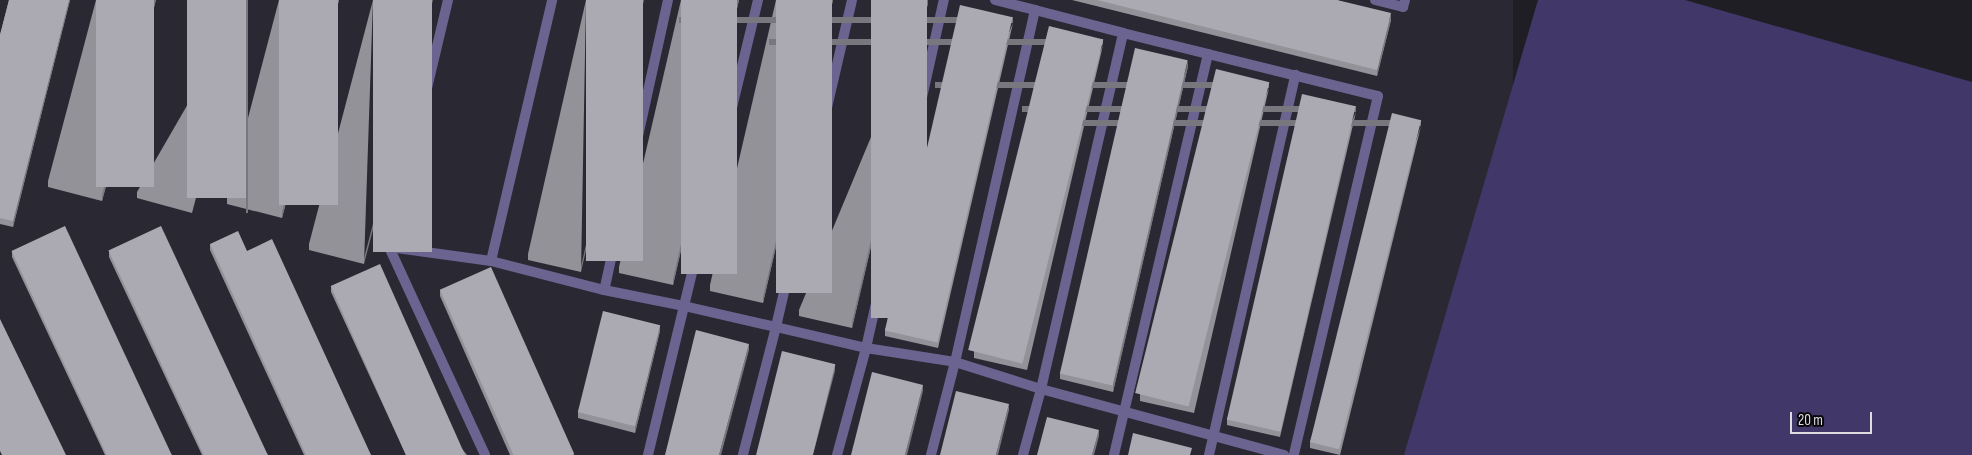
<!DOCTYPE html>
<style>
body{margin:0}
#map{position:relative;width:1972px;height:455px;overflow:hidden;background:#1f1e24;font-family:"Sofia Sans Condensed",sans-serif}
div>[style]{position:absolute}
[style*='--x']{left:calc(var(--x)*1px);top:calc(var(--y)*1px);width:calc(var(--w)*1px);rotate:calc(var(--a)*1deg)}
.built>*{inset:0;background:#2a2833;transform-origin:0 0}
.green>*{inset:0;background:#413768}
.service>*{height:10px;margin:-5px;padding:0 5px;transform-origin:5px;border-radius:5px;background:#6c6490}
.wall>*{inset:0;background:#939299}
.shaded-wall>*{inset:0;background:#78777d;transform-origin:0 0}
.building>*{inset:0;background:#abaab2;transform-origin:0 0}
span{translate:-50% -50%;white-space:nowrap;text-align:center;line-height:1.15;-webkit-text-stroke:5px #09090b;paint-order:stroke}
.scale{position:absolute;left:1790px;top:412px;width:82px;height:22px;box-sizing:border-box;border:2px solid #dddde1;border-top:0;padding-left:6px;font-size:15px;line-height:18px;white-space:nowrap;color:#dddde1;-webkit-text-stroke:4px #09090b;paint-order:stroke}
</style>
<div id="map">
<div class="built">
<div style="left:0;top:0;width:1513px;height:455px"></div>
</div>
<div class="green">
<div style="clip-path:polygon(1538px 0,1685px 0,1972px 82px,1972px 455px,1404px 455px)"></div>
</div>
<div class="service">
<div style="--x:448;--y:0;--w:254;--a:103.4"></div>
<div style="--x:389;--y:247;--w:103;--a:7.8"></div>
<div style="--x:491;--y:261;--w:268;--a:-76.8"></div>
<div style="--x:668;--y:0;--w:297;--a:102.4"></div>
<div style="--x:604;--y:290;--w:82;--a:11.3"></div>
<div style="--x:684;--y:306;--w:315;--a:-76.4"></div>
<div style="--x:852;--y:0;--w:336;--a:103.1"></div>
<div style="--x:776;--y:327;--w:92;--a:13.1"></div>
<div style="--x:866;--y:348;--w:357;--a:-77.4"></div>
<div style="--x:995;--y:0;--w:41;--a:14"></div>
<div style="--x:1035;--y:10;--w:361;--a:102.8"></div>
<div style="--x:955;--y:362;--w:90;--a:17.4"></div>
<div style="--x:1041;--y:389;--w:365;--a:-77"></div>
<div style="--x:1123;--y:33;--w:88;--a:13.9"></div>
<div style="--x:1208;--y:54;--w:412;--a:103.2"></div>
<div style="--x:1375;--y:0;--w:29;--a:14"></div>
<div style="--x:1403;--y:7;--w:7;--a:-74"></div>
<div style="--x:1035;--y:10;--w:91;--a:14.6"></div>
<div style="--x:1208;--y:54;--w:175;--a:13.9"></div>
<div style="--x:1378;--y:96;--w:369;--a:103.2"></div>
<div style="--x:389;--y:247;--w:229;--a:65.2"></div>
<div style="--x:491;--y:261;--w:117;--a:14.4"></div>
<div style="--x:648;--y:455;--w:153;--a:-76.4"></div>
<div style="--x:684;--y:306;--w:94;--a:12.9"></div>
<div style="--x:776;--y:327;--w:132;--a:104.5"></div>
<div style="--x:837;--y:455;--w:111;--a:-74.8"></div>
<div style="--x:866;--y:348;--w:90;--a:8.9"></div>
<div style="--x:955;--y:362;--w:96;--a:104.5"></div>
<div style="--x:1023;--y:455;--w:68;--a:-74.7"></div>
<div style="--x:1041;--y:389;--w:252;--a:15.2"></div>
<div style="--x:1209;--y:455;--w:390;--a:-77.2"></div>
</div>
<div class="wall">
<div style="clip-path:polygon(9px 0,70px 0,13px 227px,0 224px,0 35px)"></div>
<div style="clip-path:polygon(96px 0,156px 0,102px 201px,48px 187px,48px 181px)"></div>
<div style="clip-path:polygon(248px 0,192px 213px,137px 198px,137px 192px)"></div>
<div style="clip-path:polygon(279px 0,339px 0,282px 218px,227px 204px,227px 198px)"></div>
<div style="clip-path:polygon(373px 0,364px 264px,309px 250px,309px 244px)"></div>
<div style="clip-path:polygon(586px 0,581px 272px,528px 260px,528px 254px)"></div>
<div style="clip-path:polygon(681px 0,739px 0,673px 285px,619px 273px,619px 267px)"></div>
<div style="clip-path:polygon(776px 0,833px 0,763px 303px,710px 291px,710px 285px)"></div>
<div style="clip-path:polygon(928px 0,928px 3px,852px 328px,799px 316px,799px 310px)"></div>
<div style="clip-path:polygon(1072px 0,1337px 0,1391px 20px,1377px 76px)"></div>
<div style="clip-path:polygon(1013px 23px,938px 348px,885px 336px,885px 330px)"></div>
<div style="clip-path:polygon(1103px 45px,1027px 370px,974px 358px,974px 351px)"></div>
<div style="clip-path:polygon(1188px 66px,1113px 392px,1060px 379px,1060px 373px)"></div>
<div style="clip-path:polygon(1269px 88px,1194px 413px,1140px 401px,1140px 394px)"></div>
<div style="clip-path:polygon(1356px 112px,1280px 437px,1227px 425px,1227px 419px)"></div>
<div style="clip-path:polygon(1421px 126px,1340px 455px,1310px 448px,1310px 442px)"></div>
<div style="clip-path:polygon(210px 244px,247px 251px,371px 455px,304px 455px,210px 250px)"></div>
<div style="clip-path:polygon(12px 251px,172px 455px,105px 455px,12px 257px)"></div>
<div style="clip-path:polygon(109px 251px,268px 455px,202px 455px,109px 257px)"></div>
<div style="clip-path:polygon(331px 286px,467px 455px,406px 455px,331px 292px)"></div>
<div style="clip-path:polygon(440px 290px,573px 455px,510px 455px,440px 296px)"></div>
<div style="clip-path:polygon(660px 331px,635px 433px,578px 418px,578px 412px)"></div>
</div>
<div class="shaded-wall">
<div style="clip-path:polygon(69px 0,70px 0,13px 227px,13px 221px)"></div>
<div style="clip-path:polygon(154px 0,156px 0,102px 201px,102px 195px)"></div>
<div style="left:246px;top:0;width:2px;height:213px"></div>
<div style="clip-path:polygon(338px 0,339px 0,282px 218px,282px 212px)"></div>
<div style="clip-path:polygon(432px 0,433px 0,364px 264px,364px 258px)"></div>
<div style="clip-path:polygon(643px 0,644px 0,581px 272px,581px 266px)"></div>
<div style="clip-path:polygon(737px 0,739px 0,673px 285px,673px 279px)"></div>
<div style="clip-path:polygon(832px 0,833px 0,763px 303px,763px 297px)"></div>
<div style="clip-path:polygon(927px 0,928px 0,928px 3px,852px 328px,852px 322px)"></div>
<div style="clip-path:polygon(1391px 13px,1391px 20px,1377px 76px,1377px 70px)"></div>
<div style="left:1013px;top:17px;width:6px;height:334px;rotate:90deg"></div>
<div style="left:1103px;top:39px;width:6px;height:334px;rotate:90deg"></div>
<div style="clip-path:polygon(1188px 60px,1188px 66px,1113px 392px,1113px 385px)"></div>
<div style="left:1269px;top:82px;width:6px;height:334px;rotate:90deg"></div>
<div style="left:1356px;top:106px;width:6px;height:334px;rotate:90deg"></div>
<div style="left:1421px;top:120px;width:6px;height:339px;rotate:90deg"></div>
<div style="clip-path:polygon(660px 325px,660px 331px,635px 433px,635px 426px)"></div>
<div style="clip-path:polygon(749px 344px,749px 350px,721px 455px,719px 455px)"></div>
<div style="clip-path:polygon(835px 364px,835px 371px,813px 455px,812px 455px)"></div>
<div style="clip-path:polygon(923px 385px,923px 391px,907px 455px,905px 455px)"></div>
<div style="clip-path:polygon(1009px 404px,1009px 410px,998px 455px,996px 455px)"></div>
<div style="clip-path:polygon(1099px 430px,1099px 436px,1094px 455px,1092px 455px)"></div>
</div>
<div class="building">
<div style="clip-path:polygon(9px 0,69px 0,13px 221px,0 218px,0 35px)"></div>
<div style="left:96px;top:0;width:58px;height:187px"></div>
<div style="left:187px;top:0;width:59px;height:198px"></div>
<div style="left:279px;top:0;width:59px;height:205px"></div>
<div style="left:373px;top:0;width:59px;height:252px"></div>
<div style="left:586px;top:0;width:57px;height:261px"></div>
<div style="left:681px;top:0;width:56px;height:274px"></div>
<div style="left:776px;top:0;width:56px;height:293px"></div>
<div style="left:871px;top:0;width:56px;height:318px"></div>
<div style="clip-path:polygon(1097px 0,1337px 0,1391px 13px,1377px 70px)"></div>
<div style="left:960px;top:5px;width:54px;height:334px;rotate:13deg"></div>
<div style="left:1049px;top:26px;width:56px;height:334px;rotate:14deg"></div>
<div style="left:1135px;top:48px;width:54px;height:334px;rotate:13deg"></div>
<div style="left:1216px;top:69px;width:55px;height:334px;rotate:14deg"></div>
<div style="left:1302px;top:94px;width:55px;height:334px;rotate:13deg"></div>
<div style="left:1392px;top:113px;width:30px;height:339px;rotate:14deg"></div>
<div style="left:65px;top:226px;width:253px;height:59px;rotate:65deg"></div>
<div style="left:161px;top:226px;width:253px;height:58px;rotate:65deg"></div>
<div style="clip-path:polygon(238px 231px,247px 251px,272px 239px,371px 455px,306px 455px,210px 244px)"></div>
<div style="left:380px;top:264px;width:210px;height:54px;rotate:66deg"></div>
<div style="left:491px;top:267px;width:205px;height:56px;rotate:66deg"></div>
<div style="left:603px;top:311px;width:59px;height:104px;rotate:14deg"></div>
<div style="clip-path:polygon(0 319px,66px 455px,2px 455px,0 451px)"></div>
<div style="clip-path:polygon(696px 330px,749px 344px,719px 455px,665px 455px)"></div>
<div style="left:782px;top:351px;width:55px;height:107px;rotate:14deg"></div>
<div style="clip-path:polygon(872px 372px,923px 385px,905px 455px,851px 455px)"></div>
<div style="clip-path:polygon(956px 391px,1009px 404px,996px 455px,940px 455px)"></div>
<div style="clip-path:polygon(1047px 417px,1099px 430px,1092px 455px,1037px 455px)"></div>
<div style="clip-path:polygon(1133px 433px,1192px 448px,1190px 455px,1128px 455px)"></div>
</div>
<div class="scale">20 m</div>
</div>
